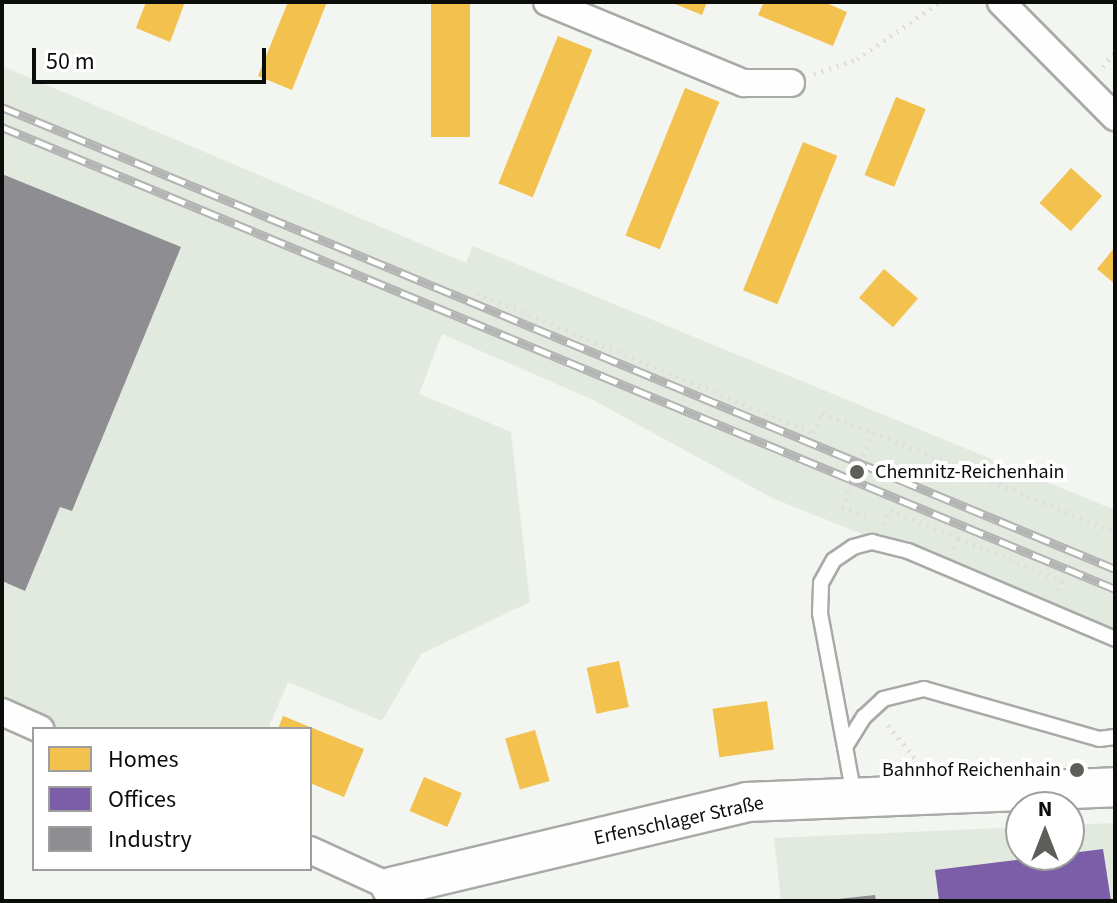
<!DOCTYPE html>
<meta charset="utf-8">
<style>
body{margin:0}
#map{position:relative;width:1117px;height:903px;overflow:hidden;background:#f2f5f0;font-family:"Source Sans 3",sans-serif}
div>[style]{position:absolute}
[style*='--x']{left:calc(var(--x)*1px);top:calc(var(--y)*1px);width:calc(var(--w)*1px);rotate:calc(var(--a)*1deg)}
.built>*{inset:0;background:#e2eadf}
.homes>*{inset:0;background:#f2c14e;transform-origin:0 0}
.offices>*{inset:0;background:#7b5ea7}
.industry>*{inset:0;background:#8d8d92}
.path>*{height:5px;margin-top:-2.5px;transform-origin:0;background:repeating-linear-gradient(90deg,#dedfdd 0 2px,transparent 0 8px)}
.roads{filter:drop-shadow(2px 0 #a8aaa7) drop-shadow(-2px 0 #a8aaa7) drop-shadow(0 2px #a8aaa7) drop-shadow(0 -2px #a8aaa7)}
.lane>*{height:14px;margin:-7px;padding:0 7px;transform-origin:7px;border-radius:7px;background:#fdfefd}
.street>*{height:26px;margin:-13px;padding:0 13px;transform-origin:13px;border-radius:13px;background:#fdfefd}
.secondary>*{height:38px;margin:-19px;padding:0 19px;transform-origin:19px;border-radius:19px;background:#fdfefd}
.rail>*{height:9px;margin-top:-4.5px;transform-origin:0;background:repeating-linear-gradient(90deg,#fff 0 18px,#b3b4b3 0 36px);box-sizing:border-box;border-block:2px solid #b3b4b3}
.dots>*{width:22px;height:22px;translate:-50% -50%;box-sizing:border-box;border:4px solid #fff;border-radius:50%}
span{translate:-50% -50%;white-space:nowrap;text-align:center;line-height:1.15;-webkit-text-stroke:8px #fff;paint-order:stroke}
.poi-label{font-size:20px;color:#0b0d0a}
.left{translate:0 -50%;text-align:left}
.right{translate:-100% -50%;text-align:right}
.street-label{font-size:20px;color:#0b0d0a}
.frame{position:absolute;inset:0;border:4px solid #0b0d0a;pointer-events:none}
.legend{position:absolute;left:32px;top:727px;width:280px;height:144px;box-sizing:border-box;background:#fff;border:2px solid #9d9e9d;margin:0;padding:10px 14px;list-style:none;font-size:24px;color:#0b0d0a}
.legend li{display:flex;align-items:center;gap:16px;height:40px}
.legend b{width:40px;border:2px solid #9d9e9d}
.north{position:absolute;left:1005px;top:791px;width:80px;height:80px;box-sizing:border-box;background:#fff;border:2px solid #9d9e9d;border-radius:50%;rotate:0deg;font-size:22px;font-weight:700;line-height:32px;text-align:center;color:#0b0d0a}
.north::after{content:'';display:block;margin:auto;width:28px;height:36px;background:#5c5e5a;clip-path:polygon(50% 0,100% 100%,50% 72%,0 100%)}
.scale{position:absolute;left:32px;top:48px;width:234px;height:36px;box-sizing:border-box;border:4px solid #0b0d0a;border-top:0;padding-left:10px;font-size:24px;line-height:28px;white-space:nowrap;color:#0b0d0a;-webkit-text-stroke:6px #fff;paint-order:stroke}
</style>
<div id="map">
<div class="built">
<div style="clip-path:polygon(2px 66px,466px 263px,473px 246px,1115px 510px,1115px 635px,772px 498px,593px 400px,442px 334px,419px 394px,511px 432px,530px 602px,421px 654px,382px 721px,288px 682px,268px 729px,48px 729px,2px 709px)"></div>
<div style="clip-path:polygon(1115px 823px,1115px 901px,781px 901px,774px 838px,1021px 827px,1021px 855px,1069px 855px,1069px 825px)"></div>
</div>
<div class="homes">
<div style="clip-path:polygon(146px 2px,185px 2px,170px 42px,136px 28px)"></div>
<div style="clip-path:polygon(288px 2px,327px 2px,292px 90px,258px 76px)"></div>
<div style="left:431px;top:2px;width:39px;height:135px"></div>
<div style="clip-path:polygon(670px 2px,707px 2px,702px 15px)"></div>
<div style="clip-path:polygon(764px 2px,824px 2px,847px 12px,833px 46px,758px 15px)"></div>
<div style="left:558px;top:36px;width:37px;height:159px;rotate:22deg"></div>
<div style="left:685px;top:88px;width:37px;height:159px;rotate:22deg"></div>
<div style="left:896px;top:97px;width:32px;height:84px;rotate:22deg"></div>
<div style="left:803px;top:142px;width:37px;height:160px;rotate:22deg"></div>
<div style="left:1071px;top:168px;width:42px;height:47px;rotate:42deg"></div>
<div style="clip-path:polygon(1115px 247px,1115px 284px,1097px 269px)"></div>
<div style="left:884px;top:269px;width:45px;height:38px;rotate:41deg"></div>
<div style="left:619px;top:661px;width:47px;height:33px;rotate:78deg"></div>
<div style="left:767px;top:701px;width:49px;height:55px;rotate:82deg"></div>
<div style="clip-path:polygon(283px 716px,364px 749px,344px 797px,310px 783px,310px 729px,278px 729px)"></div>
<div style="left:535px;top:730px;width:53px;height:31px;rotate:74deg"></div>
<div style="left:424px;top:777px;width:41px;height:37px;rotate:23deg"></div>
</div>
<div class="offices">
<div style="clip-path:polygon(1103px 849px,1111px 901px,939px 901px,935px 870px)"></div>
</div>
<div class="industry">
<div style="clip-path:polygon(2px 174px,181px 247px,72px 511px,60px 507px,25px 591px,2px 581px)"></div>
<div style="clip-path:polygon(875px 895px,876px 901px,838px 901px,838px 899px)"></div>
</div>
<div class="path">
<div style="--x:1103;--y:67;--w:19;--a:-51"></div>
<div style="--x:814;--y:74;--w:46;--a:-19.2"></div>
<div style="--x:857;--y:59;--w:101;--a:-34.5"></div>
<div style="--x:477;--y:293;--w:365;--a:22.6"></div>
<div style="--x:814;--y:433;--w:22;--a:-68"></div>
<div style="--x:822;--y:413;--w:54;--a:20.4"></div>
<div style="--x:873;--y:432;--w:81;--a:112.5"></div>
<div style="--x:842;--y:507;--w:32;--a:22"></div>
<div style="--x:873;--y:432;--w:262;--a:22.5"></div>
<div style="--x:884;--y:524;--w:15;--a:-67"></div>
<div style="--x:890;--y:510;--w:74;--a:22.4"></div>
<div style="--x:954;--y:548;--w:11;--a:-68"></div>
<div style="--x:958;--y:538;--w:113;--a:22.5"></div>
<div style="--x:1062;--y:581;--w:11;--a:117"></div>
<div style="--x:888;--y:725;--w:46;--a:51.1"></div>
</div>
<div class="roads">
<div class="lane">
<div style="--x:845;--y:747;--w:135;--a:-100.6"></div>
<div style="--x:820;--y:614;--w:31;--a:-88"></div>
<div style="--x:821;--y:583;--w:26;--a:-61"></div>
<div style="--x:834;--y:560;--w:23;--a:-34"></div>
<div style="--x:853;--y:547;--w:20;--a:-15"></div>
<div style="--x:872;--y:542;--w:37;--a:14"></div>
<div style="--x:908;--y:551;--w:225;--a:23"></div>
<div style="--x:854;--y:796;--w:50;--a:-100.4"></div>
<div style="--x:845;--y:747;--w:36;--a:-58"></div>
<div style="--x:864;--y:717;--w:26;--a:-43"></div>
<div style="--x:883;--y:699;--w:42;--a:-13.7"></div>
<div style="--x:924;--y:689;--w:182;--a:15.9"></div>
<div style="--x:1099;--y:739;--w:16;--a:-7"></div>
</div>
<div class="street">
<div style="--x:547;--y:2;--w:213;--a:22.4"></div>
<div style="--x:744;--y:83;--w:47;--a:0"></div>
<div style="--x:1001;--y:2;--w:162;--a:45.3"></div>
<div style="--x:2;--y:712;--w:42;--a:24.1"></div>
<div style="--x:310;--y:850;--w:89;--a:24.6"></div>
</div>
<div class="secondary">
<div style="--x:391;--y:887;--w:366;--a:-13.4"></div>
<div style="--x:747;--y:802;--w:368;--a:-2.3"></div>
</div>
</div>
<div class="rail">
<div style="--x:2;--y:107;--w:1205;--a:22.54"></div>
<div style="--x:2;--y:127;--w:1205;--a:22.54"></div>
</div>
<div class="dots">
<div style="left:857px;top:472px;background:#5c5e5a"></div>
<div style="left:1077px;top:770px;background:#5c5e5a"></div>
</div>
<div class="poi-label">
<span class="left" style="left:875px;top:472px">Chemnitz-Reichenhain</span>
<span class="right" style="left:1061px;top:770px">Bahnhof Reichenhain</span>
</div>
<div class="street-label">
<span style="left:679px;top:821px;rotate:-12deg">Erfenschlager Straße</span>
</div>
<div class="frame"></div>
<ul class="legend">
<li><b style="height:22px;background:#f2c14e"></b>Homes</li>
<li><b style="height:22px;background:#7b5ea7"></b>Offices</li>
<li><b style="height:22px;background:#8d8d92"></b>Industry</li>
</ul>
<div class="north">N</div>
<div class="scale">50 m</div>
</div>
